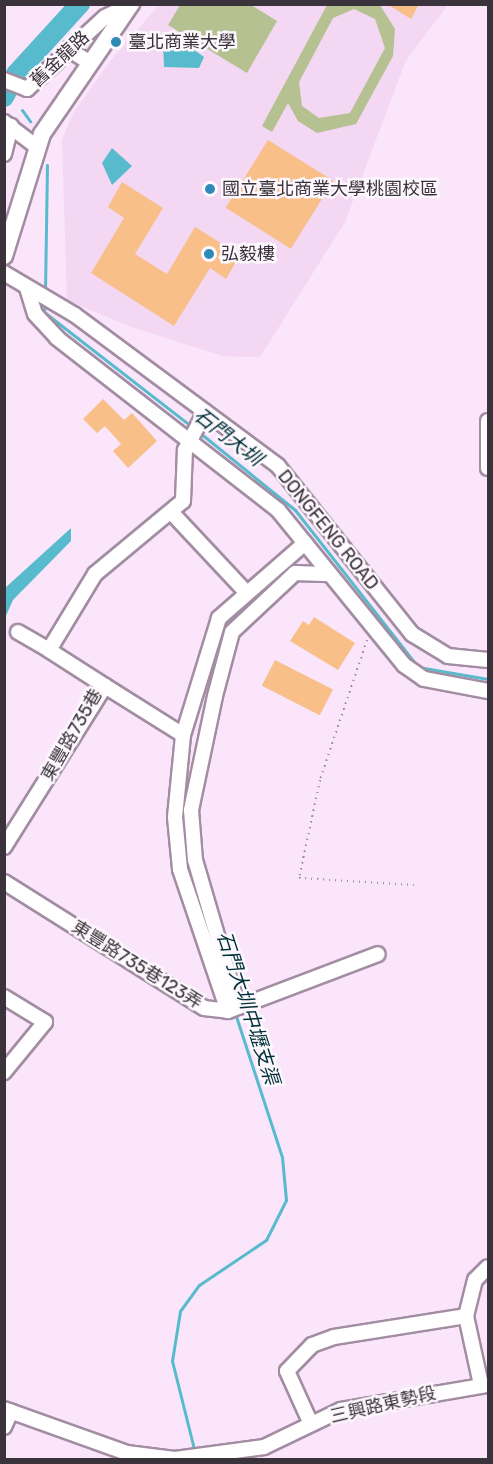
<!DOCTYPE html>
<meta charset="utf-8">
<style>
body{margin:0}
#map{position:relative;width:493px;height:1464px;overflow:hidden;background:#fbe5fb;font-family:Rubik,"Noto Sans TC",sans-serif}
div>[style]{position:absolute}
[style*='--x']{left:calc(var(--x)*1px);top:calc(var(--y)*1px);width:calc(var(--w)*1px);rotate:calc(var(--a)*1deg)}
.built>*{inset:0;background:#f3d7f3}
.green>*{inset:0;background:#b5c190}
.water>*{inset:0;background:#58bbcd}
.stream>*{height:3px;margin:-1.5px;padding:0 1.5px;transform-origin:1.5px;border-radius:1.5px;background:#58bbcd}
.river>*{height:20px;margin:-10px;padding:0 10px;transform-origin:10px;border-radius:10px;background:#58bbcd}
.building>*{inset:0;background:#f8bf89;transform-origin:0 0}
.path>*{height:2px;margin-top:-1px;transform-origin:0;background:repeating-linear-gradient(90deg,#9c8d9c 0 1.5px,transparent 0 6px)}
.roads{filter:drop-shadow(2px 0 #a28da2) drop-shadow(-2px 0 #a28da2) drop-shadow(0 2px #a28da2) drop-shadow(0 -2px #a28da2)}
.minor>*{height:14px;margin:-7px;padding:0 7px;transform-origin:7px;border-radius:7px;background:#fff}
.major>*{height:16px;margin:-8px;padding:0 8px;transform-origin:8px;border-radius:8px;background:#fff}
.dots>*{width:16px;height:16px;translate:-50% -50%;box-sizing:border-box;border:3px solid #fdf8fd;border-radius:50%}
span{translate:-50% -50%;white-space:nowrap;text-align:center;line-height:1.15;-webkit-text-stroke:5px #fdf8fd;paint-order:stroke}
.poi-label{font-size:18px;color:#3b333b}
.left{translate:0 -50%;text-align:left}
.street-label{font-size:18px;color:#3b333b}
.water-label{font-size:20px;color:#003038;font-style:italic}
.frame{position:absolute;inset:0;border:6px solid #3b333b;pointer-events:none}
</style>
<div id="map">
<div class="built">
<div style="clip-path:polygon(159px 5px,448px 5px,406px 60px,345px 222px,260px 357px,223px 356px,131px 327px,67px 300px,62px 140px,72px 115px,111px 60px)"></div>
</div>
<div class="green">
<div style="clip-path:polygon(180px 5px,251px 5px,277px 21px,247px 73px,168px 25px)"></div>
<div style="clip-path:polygon(evenodd,327px 5px,380px 5px,395px 29px,393px 56px,356px 124px,317px 133px,298px 121px,288px 103px,272px 132px,262px 126px,327px 5px,354px 9px,375px 19px,385px 48px,350px 113px,319px 118px,302px 106px,299px 82px,333px 18px,354px 9px)"></div>
</div>
<div class="water">
<div style="clip-path:polygon(175px 36px,204px 57px,199px 68px,164px 67px,163px 43px)"></div>
<div style="clip-path:polygon(112px 148px,132px 166px,112px 185px,102px 163px)"></div>
<div style="clip-path:polygon(71px 528px,71px 541px,13px 600px,5px 618px,5px 588px)"></div>
</div>
<div class="stream">
<div style="--x:22;--y:110;--w:14;--a:54"></div>
<div style="--x:45;--y:292;--w:127;--a:-89.1"></div>
<div style="--x:45;--y:302;--w:10;--a:96"></div>
<div style="--x:44;--y:312;--w:187;--a:37.8"></div>
<div style="--x:200;--y:433;--w:122;--a:39"></div>
<div style="--x:295;--y:510;--w:199;--a:51.9"></div>
<div style="--x:418;--y:667;--w:71;--a:9.7"></div>
<div style="--x:270;--y:583;--w:46;--a:-40.6"></div>
<div style="--x:220;--y:634;--w:27;--a:-56"></div>
<div style="--x:182;--y:825;--w:182;--a:-78.9"></div>
<div style="--x:185;--y:855;--w:81;--a:72.7"></div>
<div style="--x:195;--y:1453;--w:95;--a:-104"></div>
<div style="--x:172;--y:1361;--w:51;--a:-80.9"></div>
<div style="--x:180;--y:1311;--w:32;--a:-54"></div>
<div style="--x:199;--y:1285;--w:81;--a:-33.9"></div>
<div style="--x:266;--y:1240;--w:45;--a:-63.4"></div>
<div style="--x:286;--y:1200;--w:43;--a:-95.3"></div>
<div style="--x:282;--y:1157;--w:151;--a:-108.1"></div>
</div>
<div class="river">
<div style="--x:4;--y:97;--w:26;--a:-62"></div>
<div style="--x:16;--y:74;--w:95;--a:-47.6"></div>
</div>
<div class="building">
<div style="clip-path:polygon(387px 4px,419px 4px,411px 19px)"></div>
<div style="left:268px;top:140px;width:77px;height:80px;rotate:32deg"></div>
<div style="clip-path:polygon(122px 182px,163px 208px,135px 254px,167px 274px,195px 227px,240px 255px,226px 279px,210px 268px,174px 326px,91px 273px,124px 218px,108px 207px)"></div>
<div style="clip-path:polygon(103px 399px,124px 420px,132px 413px,157px 441px,128px 468px,113px 451px,121px 444px,105px 426px,97px 433px,83px 419px)"></div>
<div style="clip-path:polygon(314px 617px,355px 643px,338px 670px,290px 641px,303px 621px,309px 625px)"></div>
<div style="left:275px;top:660px;width:65px;height:29px;rotate:27deg"></div>
</div>
<div class="path">
<div style="--x:367;--y:640;--w:148;--a:108.6"></div>
<div style="--x:320;--y:780;--w:100;--a:102.1"></div>
<div style="--x:299;--y:878;--w:115;--a:3.5"></div>
</div>
<div class="roads">
<div class="minor">
<div style="--x:68;--y:49;--w:26;--a:32"></div>
<div style="--x:4;--y:80;--w:25;--a:21"></div>
<div style="--x:27;--y:89;--w:106;--a:-42.7"></div>
<div style="--x:105;--y:17;--w:28;--a:-26"></div>
<div style="--x:4;--y:122;--w:41;--a:37.1"></div>
<div style="--x:4;--y:154;--w:29;--a:-76"></div>
<div style="--x:4;--y:273;--w:82;--a:30.6"></div>
<div style="--x:75;--y:315;--w:253;--a:36.6"></div>
<div style="--x:278;--y:466;--w:215;--a:51.4"></div>
<div style="--x:412;--y:634;--w:42;--a:31.4"></div>
<div style="--x:448;--y:656;--w:40;--a:5.7"></div>
<div style="--x:27;--y:288;--w:27;--a:73"></div>
<div style="--x:35;--y:314;--w:33;--a:47"></div>
<div style="--x:57;--y:338;--w:280;--a:37.9"></div>
<div style="--x:278;--y:510;--w:200;--a:50.9"></div>
<div style="--x:404;--y:665;--w:24;--a:35"></div>
<div style="--x:424;--y:679;--w:65;--a:10.6"></div>
<div style="--x:488;--y:421;--w:47;--a:90"></div>
<div style="--x:172;--y:513;--w:107;--a:46.9"></div>
<div style="--x:18;--y:632;--w:36;--a:30"></div>
<div style="--x:105;--y:686;--w:92;--a:32.1"></div>
<div style="--x:4;--y:847;--w:190;--a:-57.9"></div>
<div style="--x:105;--y:686;--w:67;--a:-147.3"></div>
<div style="--x:49;--y:650;--w:89;--a:-58.8"></div>
<div style="--x:95;--y:574;--w:114;--a:-39.7"></div>
<div style="--x:183;--y:501;--w:51;--a:-87.8"></div>
<div style="--x:185;--y:450;--w:43;--a:-62.2"></div>
<div style="--x:4;--y:882;--w:236;--a:32.2"></div>
<div style="--x:204;--y:1008;--w:24;--a:7"></div>
<div style="--x:228;--y:1011;--w:160;--a:-20.8"></div>
<div style="--x:4;--y:997;--w:48;--a:31.4"></div>
<div style="--x:45;--y:1022;--w:65;--a:129.4"></div>
<div style="--x:238;--y:1007;--w:153;--a:-106.3"></div>
<div style="--x:195;--y:860;--w:50;--a:-94.6"></div>
<div style="--x:191;--y:810;--w:116;--a:-78.1"></div>
<div style="--x:215;--y:696;--w:66;--a:-75.1"></div>
<div style="--x:232;--y:632;--w:86;--a:-43.1"></div>
<div style="--x:295;--y:573;--w:35;--a:2"></div>
<div style="--x:228;--y:1011;--w:150;--a:-108.7"></div>
<div style="--x:180;--y:869;--w:52;--a:-95.5"></div>
<div style="--x:175;--y:817;--w:82;--a:-84.4"></div>
<div style="--x:183;--y:735;--w:122;--a:-72.9"></div>
<div style="--x:219;--y:618;--w:114;--a:-41.1"></div>
<div style="--x:466;--y:1316;--w:37;--a:-76"></div>
<div style="--x:475;--y:1280;--w:18;--a:-45"></div>
<div style="--x:4;--y:1409;--w:131;--a:19.7"></div>
<div style="--x:127;--y:1453;--w:48;--a:7.1"></div>
<div style="--x:175;--y:1459;--w:90;--a:-7.7"></div>
<div style="--x:264;--y:1447;--w:85;--a:-25.7"></div>
<div style="--x:341;--y:1410;--w:149;--a:-9.7"></div>
<div style="--x:311;--y:1424;--w:58;--a:-114.4"></div>
<div style="--x:287;--y:1371;--w:36;--a:-46"></div>
<div style="--x:312;--y:1345;--w:23;--a:-20"></div>
<div style="--x:334;--y:1337;--w:134;--a:-9"></div>
<div style="--x:466;--y:1316;--w:71;--a:77.7"></div>
<div style="--x:4;--y:1427;--w:17;--a:-66"></div>
</div>
<div class="major">
<div style="--x:4;--y:256;--w:128;--a:-72.7"></div>
<div style="--x:42;--y:134;--w:158;--a:-55.6"></div>
</div>
</div>
<div class="dots">
<div style="left:116px;top:42px;background:#308ab7"></div>
<div style="left:210px;top:189px;background:#308ab7"></div>
<div style="left:209px;top:254px;background:#308ab7"></div>
</div>
<div class="poi-label">
<span class="left" style="left:128px;top:42px">臺北商業大學</span>
<span class="left" style="left:222px;top:189px">國立臺北商業大學桃園校區</span>
<span class="left" style="left:221px;top:254px">弘毅樓</span>
</div>
<div class="street-label">
<span style="left:60px;top:59px;rotate:-43deg">舊金龍路</span>
<span style="left:328px;top:530px;rotate:51deg">DONGFENG ROAD</span>
<span style="left:72px;top:735px;rotate:-60deg">東豐路735巷</span>
<span style="left:137px;top:965px;rotate:32deg">東豐路735巷123弄</span>
<span style="left:383px;top:1405px;rotate:-13deg">三興路東勢段</span>
</div>
<div class="water-label">
<span style="left:228px;top:437px;rotate:38deg">石門大圳</span>
<span style="left:248px;top:1008px;rotate:72deg">石門大圳中壢支渠</span>
</div>
<div class="frame"></div>
</div>
